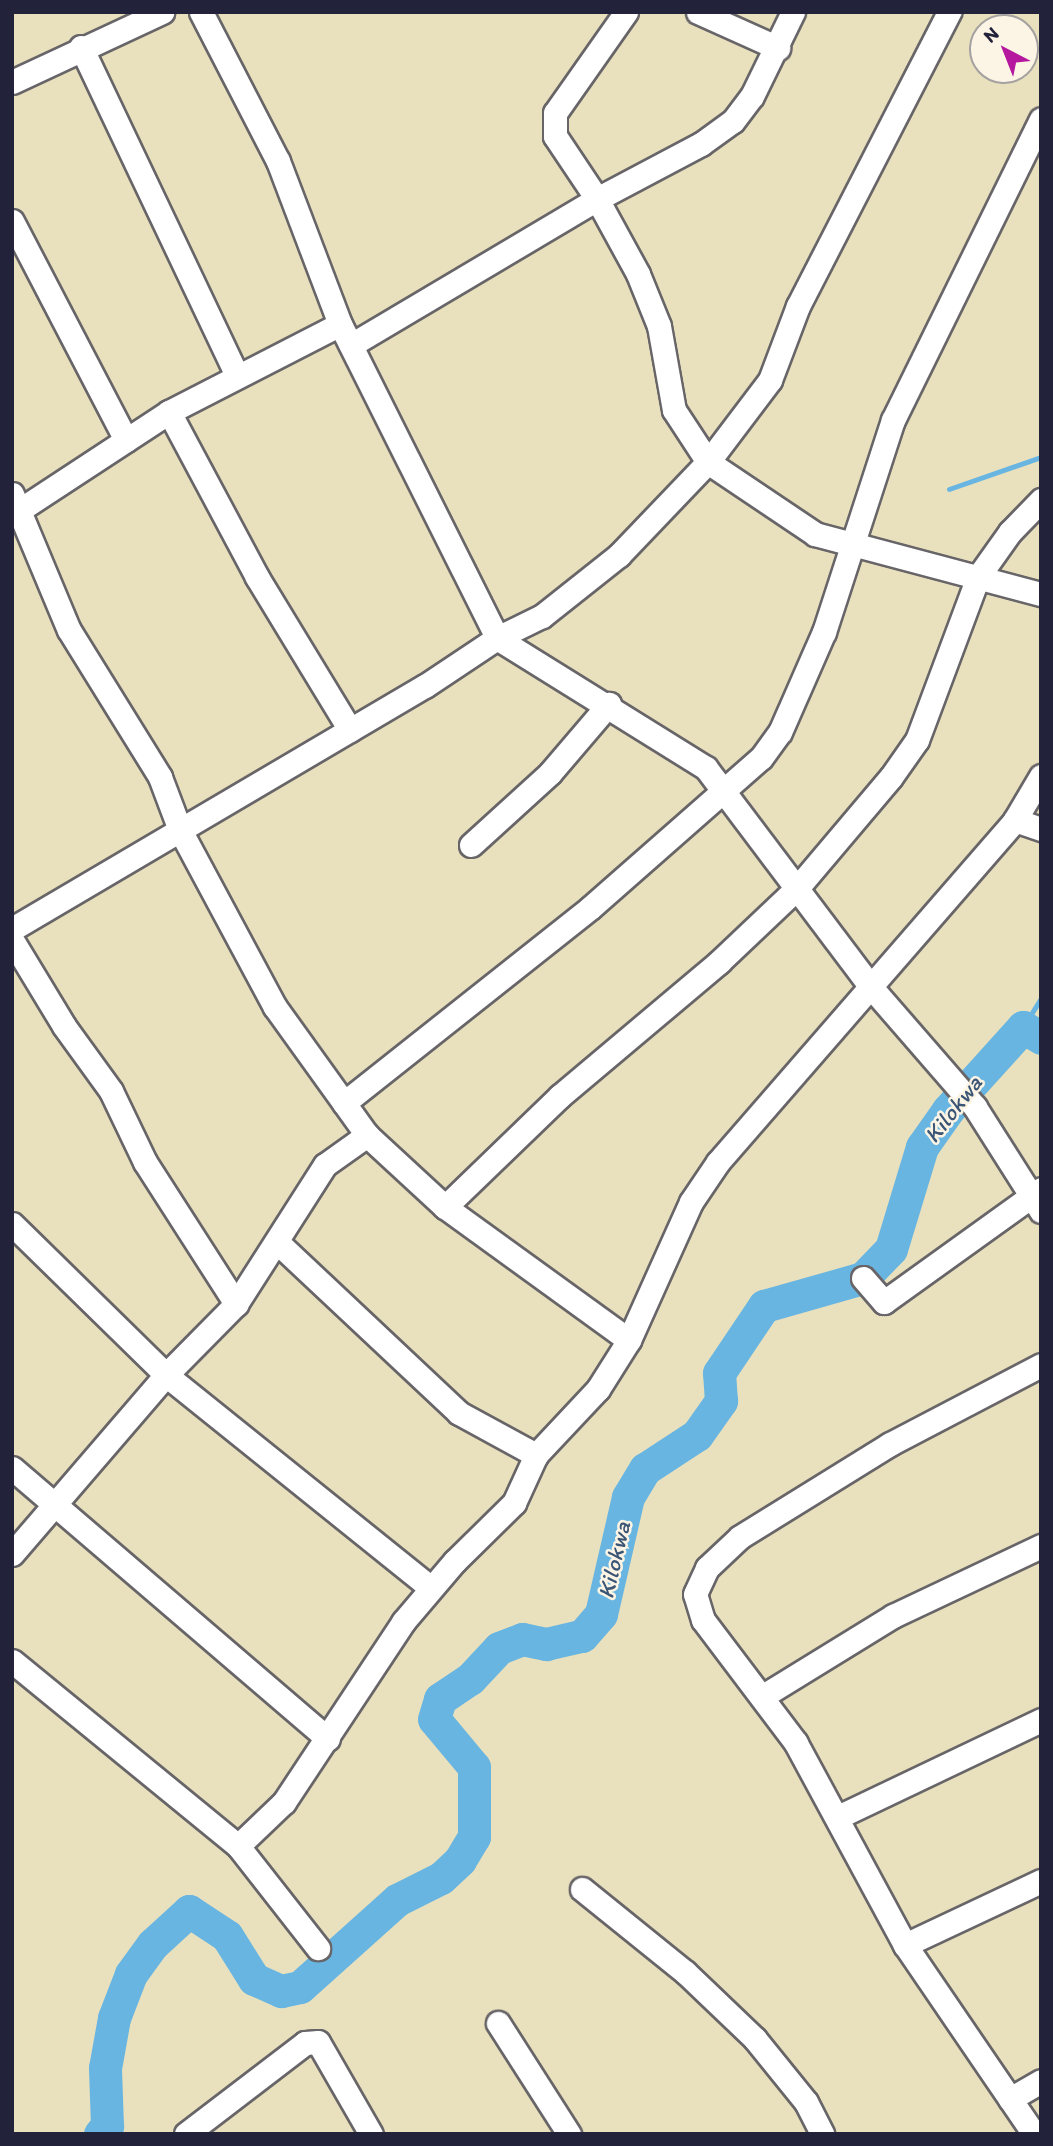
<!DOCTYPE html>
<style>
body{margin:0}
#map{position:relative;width:1053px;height:2146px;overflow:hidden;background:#e9e1bd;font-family:Itim,sans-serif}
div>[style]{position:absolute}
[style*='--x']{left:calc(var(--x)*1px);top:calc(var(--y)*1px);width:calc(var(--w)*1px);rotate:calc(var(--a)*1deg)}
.stream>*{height:5px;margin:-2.5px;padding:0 2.5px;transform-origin:2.5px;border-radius:2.5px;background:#68b5e2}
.river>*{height:33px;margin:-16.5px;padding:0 16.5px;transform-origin:16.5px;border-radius:16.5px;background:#68b5e2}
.roads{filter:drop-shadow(2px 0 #686568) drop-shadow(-2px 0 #686568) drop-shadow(0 2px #686568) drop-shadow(0 -2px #686568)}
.street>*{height:23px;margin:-11.5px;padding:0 11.5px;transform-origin:11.5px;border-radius:11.5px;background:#fff}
span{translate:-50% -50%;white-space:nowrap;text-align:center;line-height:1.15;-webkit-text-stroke:5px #fcf5e5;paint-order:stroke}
.water-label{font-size:23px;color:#3a5575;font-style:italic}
.frame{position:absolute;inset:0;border:14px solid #22223b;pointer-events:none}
.north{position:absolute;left:969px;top:14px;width:70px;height:70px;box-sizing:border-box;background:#fcf5e5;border:2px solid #a5a1a1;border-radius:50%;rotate:318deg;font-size:19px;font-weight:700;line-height:28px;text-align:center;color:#22223b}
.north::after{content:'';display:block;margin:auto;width:24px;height:32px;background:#b5179e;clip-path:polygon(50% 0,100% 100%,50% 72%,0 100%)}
</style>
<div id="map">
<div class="stream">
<div style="--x:949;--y:489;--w:97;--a:-19.2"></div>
<div style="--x:1023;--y:1027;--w:34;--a:-58"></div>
</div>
<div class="river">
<div style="--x:100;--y:2134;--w:11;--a:-49"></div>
<div style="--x:107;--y:2126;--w:58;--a:-92"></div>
<div style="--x:105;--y:2068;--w:51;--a:-79.8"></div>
<div style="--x:114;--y:2018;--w:47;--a:-68.9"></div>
<div style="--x:131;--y:1974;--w:37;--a:-54"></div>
<div style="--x:153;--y:1944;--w:49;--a:-42.5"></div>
<div style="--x:189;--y:1911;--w:45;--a:33.3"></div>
<div style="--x:227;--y:1936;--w:51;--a:57.9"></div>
<div style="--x:254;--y:1979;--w:30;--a:24"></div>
<div style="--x:281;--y:1991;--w:19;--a:-12"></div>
<div style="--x:300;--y:1987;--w:130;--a:-41.9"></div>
<div style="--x:397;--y:1900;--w:49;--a:-26.6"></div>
<div style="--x:441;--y:1878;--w:26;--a:-43"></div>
<div style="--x:460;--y:1860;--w:27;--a:-59"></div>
<div style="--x:474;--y:1837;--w:70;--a:-90"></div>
<div style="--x:474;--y:1767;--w:62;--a:-129.8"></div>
<div style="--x:434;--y:1719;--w:21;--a:-73"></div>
<div style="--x:440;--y:1699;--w:36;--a:-34"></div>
<div style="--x:470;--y:1679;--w:42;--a:-46.9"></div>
<div style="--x:499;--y:1648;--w:25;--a:-21"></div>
<div style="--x:522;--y:1639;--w:25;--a:12"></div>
<div style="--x:546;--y:1644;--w:37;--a:-13"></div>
<div style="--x:582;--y:1636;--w:29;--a:-49"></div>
<div style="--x:601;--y:1614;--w:120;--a:-77"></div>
<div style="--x:628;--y:1497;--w:33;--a:-59"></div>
<div style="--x:645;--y:1469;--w:62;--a:-33.2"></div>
<div style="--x:697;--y:1435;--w:42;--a:-54.8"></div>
<div style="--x:721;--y:1401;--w:28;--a:-94"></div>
<div style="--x:719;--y:1373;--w:81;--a:-56.1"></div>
<div style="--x:764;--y:1306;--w:103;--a:-15.8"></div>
<div style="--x:863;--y:1278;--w:40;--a:-46"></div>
<div style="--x:891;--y:1249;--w:107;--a:-73.1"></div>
<div style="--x:922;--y:1147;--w:45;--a:-54.9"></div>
<div style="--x:948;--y:1110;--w:112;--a:-47.9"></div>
<div style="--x:1023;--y:1027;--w:21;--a:31"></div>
</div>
<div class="roads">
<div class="street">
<div style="--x:201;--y:12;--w:168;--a:62.7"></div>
<div style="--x:278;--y:161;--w:174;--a:69.2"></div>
<div style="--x:340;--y:324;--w:351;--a:63.4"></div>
<div style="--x:497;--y:638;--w:246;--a:31.9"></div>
<div style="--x:706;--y:768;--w:273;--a:53"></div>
<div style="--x:870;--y:986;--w:160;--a:49"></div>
<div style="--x:975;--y:1107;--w:123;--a:57.6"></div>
<div style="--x:626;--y:12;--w:123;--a:125.1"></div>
<div style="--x:555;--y:113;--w:23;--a:90"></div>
<div style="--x:555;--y:136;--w:76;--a:56.3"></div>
<div style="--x:597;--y:199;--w:85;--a:61.3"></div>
<div style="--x:638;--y:274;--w:56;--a:68"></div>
<div style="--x:659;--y:326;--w:85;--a:79.9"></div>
<div style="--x:674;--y:410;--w:62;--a:56.8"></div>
<div style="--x:708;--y:462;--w:129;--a:33.9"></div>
<div style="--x:815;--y:534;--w:234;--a:14.9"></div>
<div style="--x:698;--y:12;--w:88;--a:24.2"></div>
<div style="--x:81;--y:47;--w:364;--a:64.6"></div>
<div style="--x:12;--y:82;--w:166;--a:-25"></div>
<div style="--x:12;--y:221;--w:247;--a:62.5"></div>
<div style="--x:351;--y:345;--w:286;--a:-30.7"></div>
<div style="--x:597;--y:199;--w:118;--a:-27.9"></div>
<div style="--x:701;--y:144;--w:39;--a:-36"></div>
<div style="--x:733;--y:121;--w:31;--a:-53"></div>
<div style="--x:752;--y:96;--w:93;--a:-64"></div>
<div style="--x:169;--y:412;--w:187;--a:61.9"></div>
<div style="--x:257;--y:577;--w:179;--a:58.7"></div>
<div style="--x:12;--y:494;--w:147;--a:67.3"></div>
<div style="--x:69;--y:630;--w:173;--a:58.2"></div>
<div style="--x:160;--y:777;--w:57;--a:69.3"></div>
<div style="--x:180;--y:830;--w:201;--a:61.8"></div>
<div style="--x:275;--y:1007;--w:158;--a:54.3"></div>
<div style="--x:367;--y:1135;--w:106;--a:42.7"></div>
<div style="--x:445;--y:1207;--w:227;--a:35.9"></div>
<div style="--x:12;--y:515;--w:188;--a:-33.3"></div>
<div style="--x:169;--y:412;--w:192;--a:-27.2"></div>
<div style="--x:1015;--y:820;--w:28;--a:19"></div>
<div style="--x:471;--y:845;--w:107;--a:-42.3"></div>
<div style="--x:550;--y:773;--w:91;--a:-49.5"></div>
<div style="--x:12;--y:929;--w:479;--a:-30.5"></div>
<div style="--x:425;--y:686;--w:87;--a:-33.7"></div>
<div style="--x:497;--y:638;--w:50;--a:-26.1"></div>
<div style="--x:542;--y:616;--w:98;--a:-38.4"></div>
<div style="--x:619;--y:555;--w:129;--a:-46.3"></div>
<div style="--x:708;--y:462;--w:103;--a:-52.9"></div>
<div style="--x:770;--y:380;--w:79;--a:-69.3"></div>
<div style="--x:798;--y:306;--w:331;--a:-62.8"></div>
<div style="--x:12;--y:940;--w:100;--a:58.8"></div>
<div style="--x:64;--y:1026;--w:80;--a:54.1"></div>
<div style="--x:111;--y:1091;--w:79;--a:64.4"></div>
<div style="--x:145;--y:1162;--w:169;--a:57.3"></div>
<div style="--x:344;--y:1103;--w:314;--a:-38.4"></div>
<div style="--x:590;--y:908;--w:227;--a:-41.3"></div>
<div style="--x:761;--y:758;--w:32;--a:-54"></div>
<div style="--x:780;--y:732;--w:109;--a:-66.3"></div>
<div style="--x:824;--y:632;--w:223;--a:-72"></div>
<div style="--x:893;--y:420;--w:335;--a:-63.8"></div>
<div style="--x:445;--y:1207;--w:160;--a:-44"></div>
<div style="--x:560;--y:1096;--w:208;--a:-40.1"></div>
<div style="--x:719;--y:962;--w:109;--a:-43.5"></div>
<div style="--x:798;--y:887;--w:144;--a:-49.8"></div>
<div style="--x:891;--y:777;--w:45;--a:-54.9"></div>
<div style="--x:917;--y:740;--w:174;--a:-69.5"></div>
<div style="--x:978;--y:577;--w:55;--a:-54.6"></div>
<div style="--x:1010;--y:532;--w:45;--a:-45.9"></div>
<div style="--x:12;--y:1224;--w:216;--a:44.4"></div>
<div style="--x:166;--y:1375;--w:340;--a:38.8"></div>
<div style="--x:277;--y:1242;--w:250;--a:43.2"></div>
<div style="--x:459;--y:1413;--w:88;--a:28.6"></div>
<div style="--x:863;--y:1278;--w:32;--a:49"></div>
<div style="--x:884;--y:1302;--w:193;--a:-35.7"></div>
<div style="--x:12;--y:1468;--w:416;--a:40.6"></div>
<div style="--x:12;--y:1554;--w:236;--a:-49.3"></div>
<div style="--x:166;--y:1375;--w:100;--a:-45.4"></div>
<div style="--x:236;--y:1304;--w:165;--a:-57.4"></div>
<div style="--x:325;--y:1165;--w:52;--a:-35.5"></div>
<div style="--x:12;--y:1661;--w:292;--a:39.3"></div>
<div style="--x:238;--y:1846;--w:130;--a:51.9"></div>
<div style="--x:763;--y:1696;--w:153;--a:-31.6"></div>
<div style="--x:893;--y:1616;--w:164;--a:-25.3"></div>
<div style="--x:838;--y:1817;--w:225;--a:-25.5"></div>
<div style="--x:238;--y:1846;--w:64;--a:-43.7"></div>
<div style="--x:284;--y:1802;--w:216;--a:-56.5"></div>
<div style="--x:403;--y:1622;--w:80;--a:-49.6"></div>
<div style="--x:455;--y:1561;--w:83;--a:-44.5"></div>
<div style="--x:514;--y:1503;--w:53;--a:-65.4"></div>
<div style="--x:536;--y:1455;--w:91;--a:-46.8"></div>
<div style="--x:598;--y:1389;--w:58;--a:-57.7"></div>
<div style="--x:629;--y:1340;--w:151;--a:-65.8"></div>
<div style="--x:691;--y:1202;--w:48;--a:-56"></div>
<div style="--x:718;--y:1162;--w:453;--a:-49"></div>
<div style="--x:1015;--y:820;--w:51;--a:-59.4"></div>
<div style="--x:582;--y:1889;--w:132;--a:38.9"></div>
<div style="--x:685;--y:1972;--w:97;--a:43.7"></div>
<div style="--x:755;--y:2039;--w:81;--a:51"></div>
<div style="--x:806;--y:2102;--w:36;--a:63"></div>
<div style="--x:905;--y:1945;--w:150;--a:-25.2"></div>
<div style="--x:498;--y:2023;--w:132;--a:57.4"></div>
<div style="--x:1010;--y:2099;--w:36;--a:-30"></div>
<div style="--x:186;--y:2134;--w:150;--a:-37.4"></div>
<div style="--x:305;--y:2043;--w:13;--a:-4"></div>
<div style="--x:318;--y:2042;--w:106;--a:60.1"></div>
<div style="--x:1034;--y:2134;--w:229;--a:-124.3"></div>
<div style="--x:905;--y:1945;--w:230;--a:-118.4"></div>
<div style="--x:796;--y:1743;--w:154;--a:-127.1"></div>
<div style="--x:703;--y:1620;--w:27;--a:-107"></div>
<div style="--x:695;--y:1594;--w:29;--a:-65"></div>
<div style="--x:707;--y:1568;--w:45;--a:-43.2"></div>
<div style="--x:740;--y:1537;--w:176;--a:-31.8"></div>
<div style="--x:890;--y:1444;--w:170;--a:-27.6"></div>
</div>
</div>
<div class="water-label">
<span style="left:953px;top:1109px;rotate:-52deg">Kilokwa</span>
<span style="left:614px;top:1560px;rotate:-77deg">Kilokwa</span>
</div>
<div class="frame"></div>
<div class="north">N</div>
</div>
